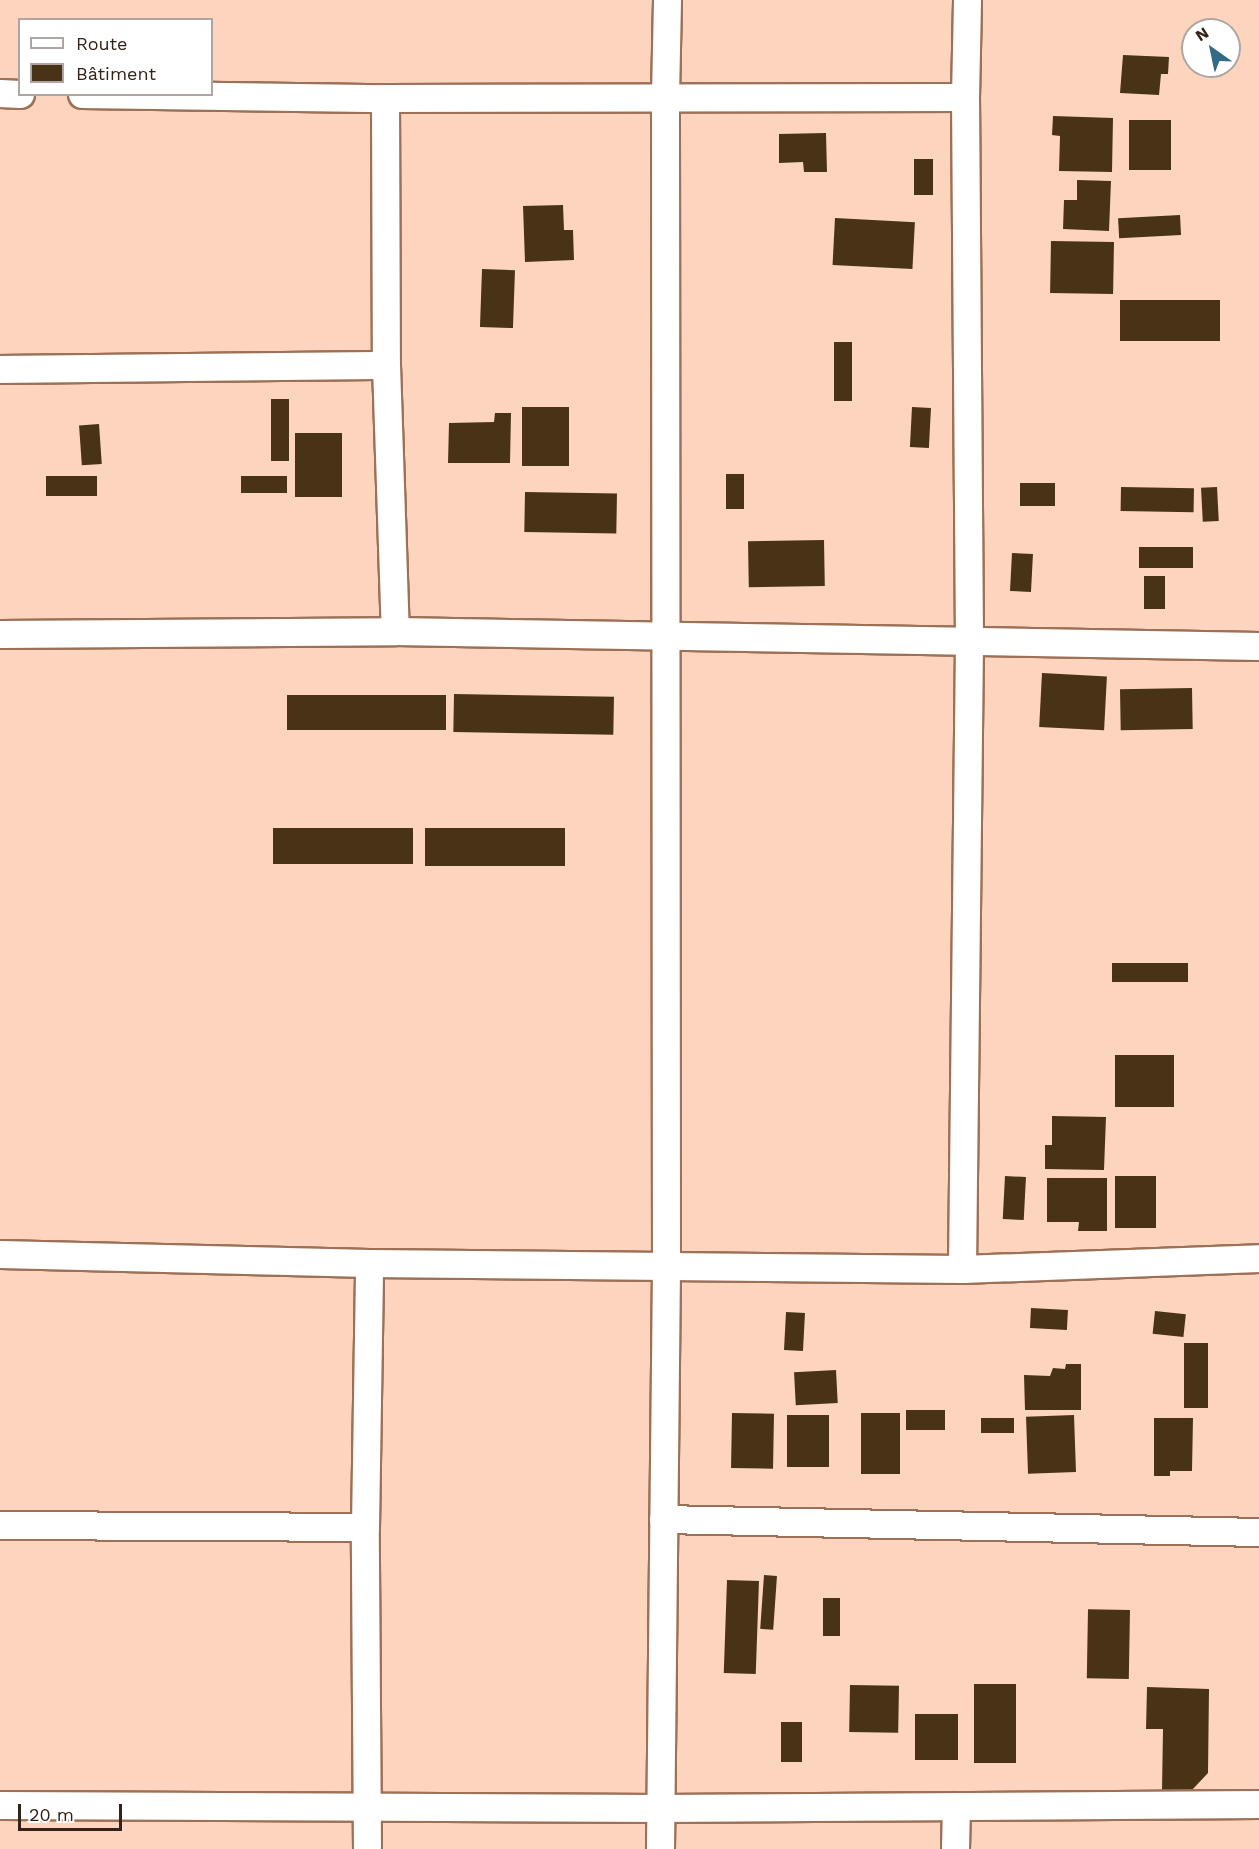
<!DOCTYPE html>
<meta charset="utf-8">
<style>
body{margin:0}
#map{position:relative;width:1259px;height:1849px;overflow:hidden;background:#fdd5be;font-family:"Work Sans",sans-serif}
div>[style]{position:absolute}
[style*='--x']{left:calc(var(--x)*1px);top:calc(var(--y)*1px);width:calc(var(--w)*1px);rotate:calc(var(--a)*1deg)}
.building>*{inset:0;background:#483317;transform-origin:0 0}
.roads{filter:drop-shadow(2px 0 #9d7157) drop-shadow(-2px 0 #9d7157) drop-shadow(0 2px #9d7157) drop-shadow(0 -2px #9d7157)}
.street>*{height:27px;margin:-13.5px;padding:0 13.5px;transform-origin:13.5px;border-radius:13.5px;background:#fff}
span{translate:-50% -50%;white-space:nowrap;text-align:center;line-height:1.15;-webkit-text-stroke:6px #fff;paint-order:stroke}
.legend{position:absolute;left:18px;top:18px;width:195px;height:78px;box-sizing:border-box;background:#fff;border:2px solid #aea6a2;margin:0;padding:8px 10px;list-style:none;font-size:18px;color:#342117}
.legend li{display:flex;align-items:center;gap:12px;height:30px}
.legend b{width:30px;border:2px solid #aea6a2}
.north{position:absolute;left:1181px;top:18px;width:60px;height:60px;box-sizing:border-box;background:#fff;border:2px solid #aea6a2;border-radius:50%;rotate:327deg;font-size:16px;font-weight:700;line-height:24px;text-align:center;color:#342117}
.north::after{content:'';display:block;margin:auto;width:21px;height:27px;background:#336b85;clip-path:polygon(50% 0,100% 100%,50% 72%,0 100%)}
.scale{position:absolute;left:18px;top:1804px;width:104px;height:27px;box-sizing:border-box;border:3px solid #342117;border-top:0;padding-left:8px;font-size:18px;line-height:21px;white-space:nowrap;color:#342117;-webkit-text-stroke:4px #fff;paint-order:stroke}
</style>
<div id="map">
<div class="building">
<div style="clip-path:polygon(1123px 55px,1169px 57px,1168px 74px,1161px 74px,1159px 95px,1120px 93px)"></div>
<div style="clip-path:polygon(1053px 116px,1113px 118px,1112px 172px,1059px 171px,1060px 136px,1052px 135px)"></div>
<div style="left:1129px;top:120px;width:42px;height:50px"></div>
<div style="clip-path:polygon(826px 133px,827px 172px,804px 172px,803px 162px,779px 163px,779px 134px)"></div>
<div style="left:914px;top:159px;width:19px;height:36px"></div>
<div style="clip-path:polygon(1077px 180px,1111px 181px,1109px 231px,1063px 229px,1064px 200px,1077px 200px)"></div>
<div style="clip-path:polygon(563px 205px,564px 230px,573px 230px,574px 260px,525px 262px,523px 206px)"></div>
<div style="left:1180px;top:215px;width:20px;height:62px;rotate:87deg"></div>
<div style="left:835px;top:218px;width:80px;height:47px;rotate:3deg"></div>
<div style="left:1051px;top:241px;width:63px;height:52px;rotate:1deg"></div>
<div style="left:482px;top:269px;width:33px;height:58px;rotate:2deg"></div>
<div style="left:1220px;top:300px;width:41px;height:100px;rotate:90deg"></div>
<div style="left:834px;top:342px;width:18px;height:59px"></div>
<div style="left:271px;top:399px;width:18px;height:62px"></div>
<div style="left:522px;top:407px;width:47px;height:59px"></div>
<div style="left:912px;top:407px;width:19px;height:40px;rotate:3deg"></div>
<div style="clip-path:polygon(495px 413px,511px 413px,510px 463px,448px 463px,449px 423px,494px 422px)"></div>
<div style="left:99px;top:424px;width:40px;height:20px;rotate:86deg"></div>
<div style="left:295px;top:433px;width:47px;height:64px"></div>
<div style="left:726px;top:474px;width:18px;height:35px"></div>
<div style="left:46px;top:476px;width:51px;height:20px"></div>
<div style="left:287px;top:476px;width:17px;height:46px;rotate:90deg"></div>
<div style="left:1055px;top:483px;width:23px;height:35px;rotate:90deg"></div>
<div style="left:1121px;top:487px;width:73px;height:24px;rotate:1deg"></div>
<div style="left:1217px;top:487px;width:34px;height:16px;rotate:87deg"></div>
<div style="left:525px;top:492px;width:92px;height:40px;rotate:1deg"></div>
<div style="left:824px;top:540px;width:46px;height:76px;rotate:89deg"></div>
<div style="left:1139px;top:547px;width:54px;height:21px"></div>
<div style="left:1012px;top:553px;width:21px;height:38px;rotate:3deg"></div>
<div style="left:1144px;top:576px;width:21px;height:33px"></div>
<div style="left:1042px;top:673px;width:65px;height:54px;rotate:3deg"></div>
<div style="left:1192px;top:688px;width:41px;height:72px;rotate:89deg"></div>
<div style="left:454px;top:694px;width:160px;height:38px;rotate:1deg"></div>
<div style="left:287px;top:695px;width:159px;height:35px"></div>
<div style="left:273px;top:828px;width:140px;height:36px"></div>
<div style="left:425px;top:828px;width:140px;height:38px"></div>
<div style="left:1188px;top:963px;width:19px;height:76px;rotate:90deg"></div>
<div style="left:1115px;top:1055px;width:59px;height:52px"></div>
<div style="clip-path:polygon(1052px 1116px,1106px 1117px,1104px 1170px,1045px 1169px,1045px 1145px,1052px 1145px)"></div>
<div style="left:1005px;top:1176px;width:21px;height:43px;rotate:3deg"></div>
<div style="left:1115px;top:1176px;width:41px;height:52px"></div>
<div style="clip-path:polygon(1047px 1178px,1107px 1178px,1107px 1231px,1078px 1231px,1079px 1222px,1047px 1222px)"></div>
<div style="left:1031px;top:1308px;width:37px;height:20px;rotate:3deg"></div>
<div style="left:1155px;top:1311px;width:31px;height:23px;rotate:6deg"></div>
<div style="left:786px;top:1312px;width:19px;height:38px;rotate:3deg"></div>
<div style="left:1184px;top:1343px;width:24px;height:65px"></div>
<div style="clip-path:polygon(1066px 1364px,1081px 1364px,1081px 1410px,1025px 1410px,1024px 1375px,1050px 1376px,1053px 1368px,1065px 1369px)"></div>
<div style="left:836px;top:1370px;width:33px;height:42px;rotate:87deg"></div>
<div style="left:906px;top:1410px;width:39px;height:20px"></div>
<div style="left:732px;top:1413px;width:42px;height:55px;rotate:1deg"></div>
<div style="left:900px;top:1413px;width:61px;height:39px;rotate:90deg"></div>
<div style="left:787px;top:1415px;width:42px;height:52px"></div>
<div style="left:1074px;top:1415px;width:57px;height:48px;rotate:88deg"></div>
<div style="left:981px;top:1418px;width:33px;height:15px"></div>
<div style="clip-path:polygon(1154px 1418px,1193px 1418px,1192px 1471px,1170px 1471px,1170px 1476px,1154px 1476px)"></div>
<div style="left:764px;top:1575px;width:13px;height:54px;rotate:4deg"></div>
<div style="left:727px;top:1580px;width:32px;height:93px;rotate:2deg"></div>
<div style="left:823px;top:1598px;width:17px;height:38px"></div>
<div style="left:1130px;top:1610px;width:69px;height:42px;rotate:91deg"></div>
<div style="left:974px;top:1684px;width:42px;height:79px"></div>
<div style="left:850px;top:1685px;width:49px;height:47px;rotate:1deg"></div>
<div style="clip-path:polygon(1147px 1687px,1209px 1689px,1208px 1773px,1192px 1790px,1162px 1790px,1163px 1729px,1146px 1729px)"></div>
<div style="left:915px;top:1714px;width:43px;height:46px"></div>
<div style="left:781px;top:1722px;width:21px;height:40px"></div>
</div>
<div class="roads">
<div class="street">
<div style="--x:0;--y:93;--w:20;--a:3"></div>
<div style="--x:82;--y:94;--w:303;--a:0.8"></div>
<div style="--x:385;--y:98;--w:580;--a:-0.1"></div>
<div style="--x:385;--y:98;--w:267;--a:89.8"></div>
<div style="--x:386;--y:365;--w:266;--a:88.1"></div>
<div style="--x:0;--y:369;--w:386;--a:-0.6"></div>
<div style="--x:0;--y:634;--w:395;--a:-0.4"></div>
<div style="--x:395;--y:631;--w:864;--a:0.99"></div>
<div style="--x:0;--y:1254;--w:369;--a:1.4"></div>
<div style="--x:369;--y:1263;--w:593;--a:0.58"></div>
<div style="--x:962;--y:1269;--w:297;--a:-2.1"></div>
<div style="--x:962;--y:1269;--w:628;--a:-89.36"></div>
<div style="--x:969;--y:641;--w:544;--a:-90.42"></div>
<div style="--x:965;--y:97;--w:97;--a:-88.8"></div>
<div style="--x:663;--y:1519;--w:596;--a:1.25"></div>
<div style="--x:0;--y:1525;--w:365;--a:0.3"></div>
<div style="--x:0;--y:1805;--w:660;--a:0.26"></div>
<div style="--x:660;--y:1808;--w:599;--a:-0.38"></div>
<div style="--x:367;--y:1849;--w:322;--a:-90.4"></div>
<div style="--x:365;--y:1527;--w:264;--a:-89.1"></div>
<div style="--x:660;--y:1849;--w:584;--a:-89.41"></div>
<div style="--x:666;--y:1265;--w:1169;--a:-90.05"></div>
<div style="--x:665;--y:96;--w:96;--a:-88.8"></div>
<div style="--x:955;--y:1849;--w:43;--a:-88.7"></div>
</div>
</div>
<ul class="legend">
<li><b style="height:8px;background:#fff"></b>Route</li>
<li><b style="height:16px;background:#483317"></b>Bâtiment</li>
</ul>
<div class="north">N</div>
<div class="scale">20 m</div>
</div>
